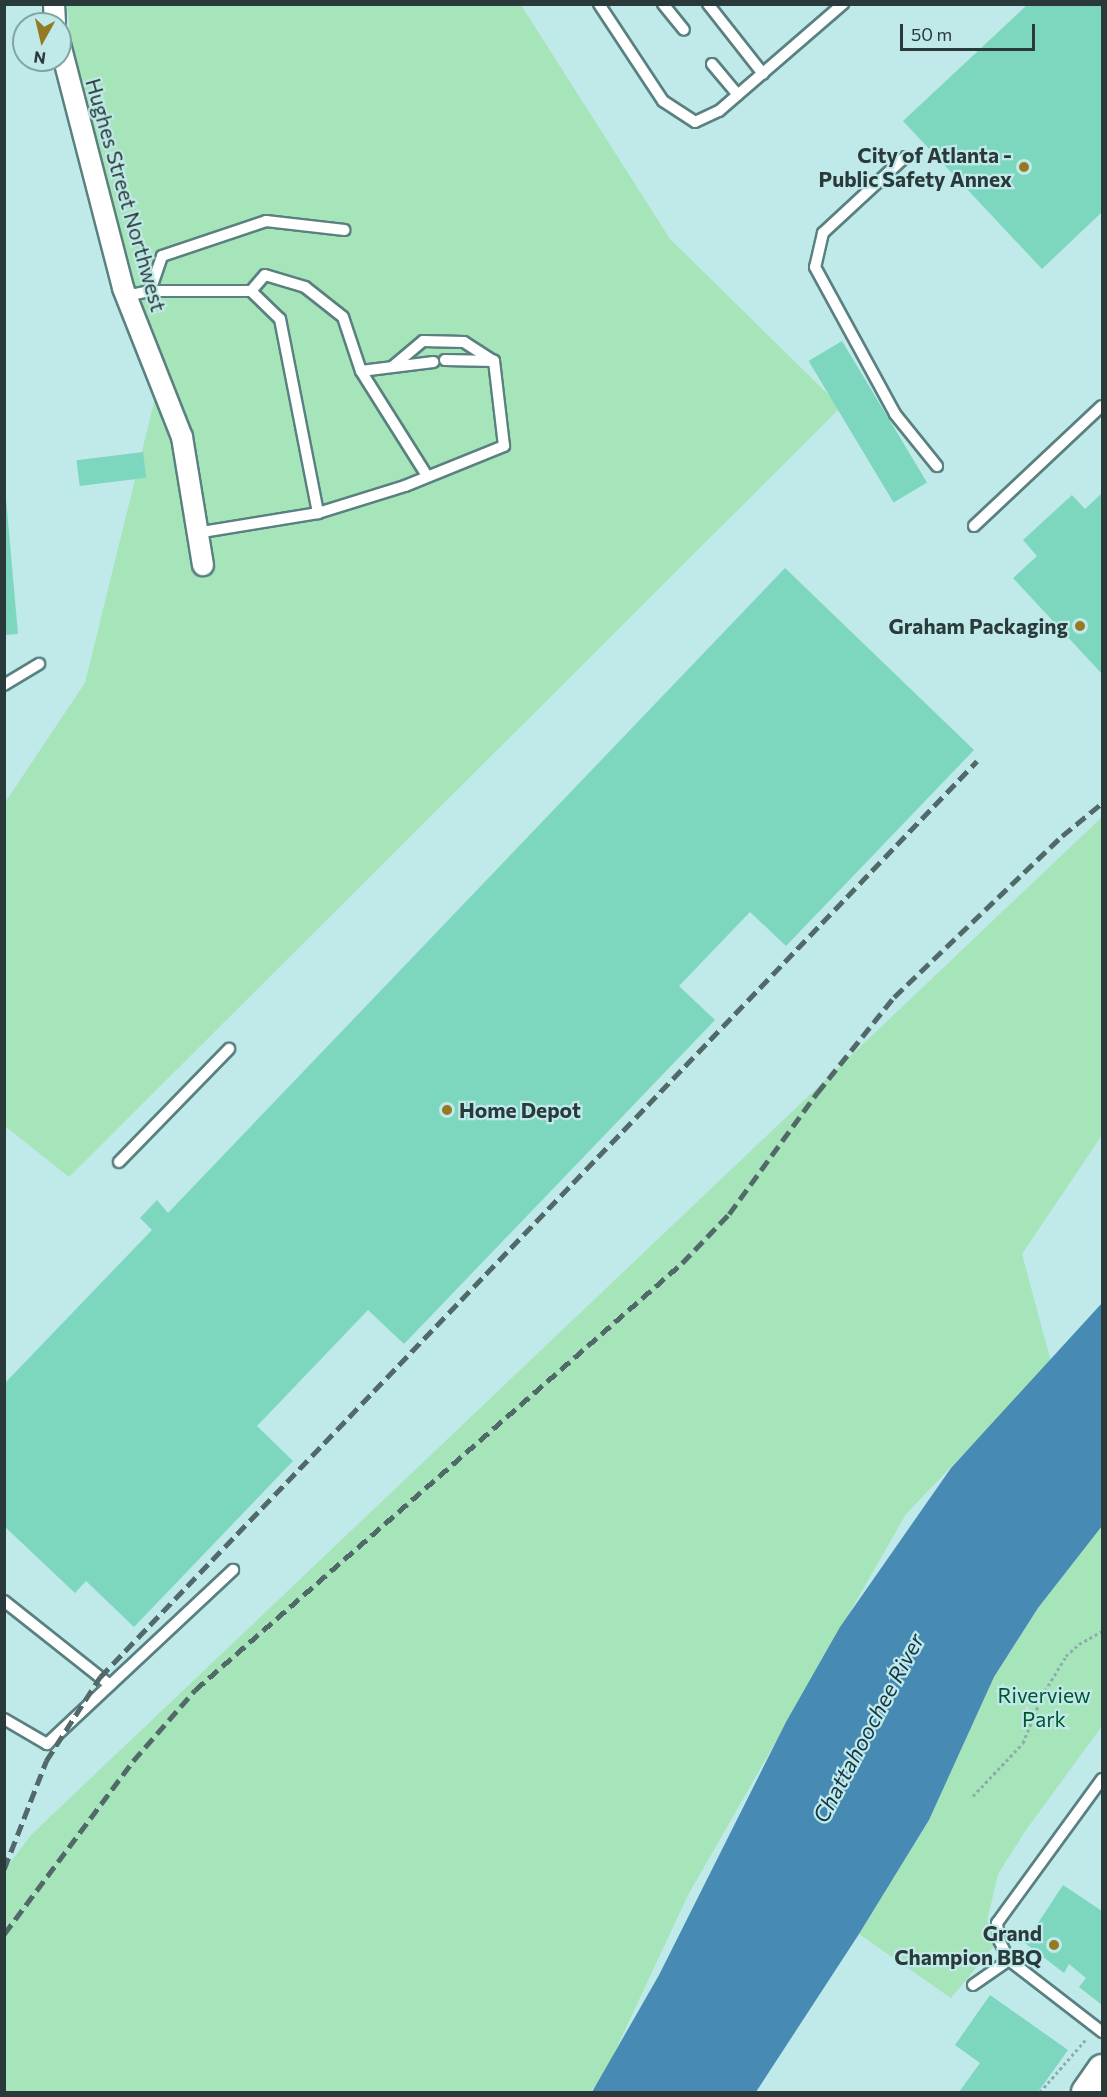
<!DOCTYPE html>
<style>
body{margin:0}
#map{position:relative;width:1107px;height:2097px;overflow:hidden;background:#c0e9e9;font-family:Commissioner,sans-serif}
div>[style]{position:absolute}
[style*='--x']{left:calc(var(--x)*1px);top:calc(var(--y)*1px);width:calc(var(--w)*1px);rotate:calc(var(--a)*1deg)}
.green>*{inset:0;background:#a6e4b9}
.water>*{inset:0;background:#478bb4}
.building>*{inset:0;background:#7dd7bf;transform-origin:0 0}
.path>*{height:3px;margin-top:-1.5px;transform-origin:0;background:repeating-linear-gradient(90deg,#8dadad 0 3px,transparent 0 6px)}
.roads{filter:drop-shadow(2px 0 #5a8080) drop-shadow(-2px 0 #5a8080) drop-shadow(0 2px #5a8080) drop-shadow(0 -2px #5a8080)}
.lane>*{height:10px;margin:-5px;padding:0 5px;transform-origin:5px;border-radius:5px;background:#fff}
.street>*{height:20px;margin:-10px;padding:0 10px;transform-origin:10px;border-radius:10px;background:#fff}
.secondary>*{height:28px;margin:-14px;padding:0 14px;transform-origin:14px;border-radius:14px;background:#fff}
.rail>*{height:4.5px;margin-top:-2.25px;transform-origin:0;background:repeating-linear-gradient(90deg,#526969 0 12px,transparent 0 18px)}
.dots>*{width:16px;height:16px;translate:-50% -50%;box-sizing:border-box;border:3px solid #c0e9e9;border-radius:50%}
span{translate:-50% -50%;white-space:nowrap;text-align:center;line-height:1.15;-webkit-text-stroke:4.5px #c0e9e9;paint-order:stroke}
.poi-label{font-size:21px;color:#2a3a3a;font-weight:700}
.right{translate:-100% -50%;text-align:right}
.left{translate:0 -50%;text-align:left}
.street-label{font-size:21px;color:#2a3a3a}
.park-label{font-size:21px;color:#01552d}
.water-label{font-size:22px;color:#153446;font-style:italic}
.frame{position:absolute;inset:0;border:6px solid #2a3a3a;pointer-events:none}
.north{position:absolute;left:12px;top:12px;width:60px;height:60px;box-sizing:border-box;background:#c0e9e9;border:2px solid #84a3a3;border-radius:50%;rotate:188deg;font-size:16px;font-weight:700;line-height:24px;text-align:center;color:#2a3a3a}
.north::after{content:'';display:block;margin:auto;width:21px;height:27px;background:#947a22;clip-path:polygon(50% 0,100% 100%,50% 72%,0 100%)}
.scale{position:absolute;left:900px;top:24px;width:135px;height:27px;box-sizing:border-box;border:3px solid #2a3a3a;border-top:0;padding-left:8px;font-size:18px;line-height:21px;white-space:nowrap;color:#2a3a3a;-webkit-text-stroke:4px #c0e9e9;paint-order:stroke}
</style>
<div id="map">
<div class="green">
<div style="clip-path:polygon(67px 5px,521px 5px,670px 239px,841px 407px,69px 1177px,5px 1126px,4px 804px,85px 683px,158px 386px,76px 87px)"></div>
<div style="clip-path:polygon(1102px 817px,1102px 1135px,1022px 1254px,1051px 1362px,906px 1514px,688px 1895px,603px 2077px,590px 2092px,5px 2092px,4px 1871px,31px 1835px)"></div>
<div style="clip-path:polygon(1102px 1526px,1102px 1726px,1026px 1830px,998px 1874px,987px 1921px,999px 1940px,951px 1998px,859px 1934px,929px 1820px,994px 1677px,1038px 1608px)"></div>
</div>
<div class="water">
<div style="clip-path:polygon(1102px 1303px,1102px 1526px,1038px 1608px,994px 1677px,929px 1820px,859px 1934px,756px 2092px,592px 2092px,659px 1975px,786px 1722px,840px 1627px,951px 1468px)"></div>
</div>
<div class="building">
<div style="clip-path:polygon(1027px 5px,1102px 5px,1102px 212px,1042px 269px,903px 121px)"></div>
<div style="left:842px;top:341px;width:165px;height:39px;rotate:59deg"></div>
<div style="left:143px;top:452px;width:26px;height:67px;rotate:83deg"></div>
<div style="clip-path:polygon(4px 476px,18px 634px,4px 635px)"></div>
<div style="clip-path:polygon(1102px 493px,1102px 674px,1013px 578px,1037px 556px,1023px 540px,1072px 495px,1085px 509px)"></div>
<div style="clip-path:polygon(785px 568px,974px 750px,786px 946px,750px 912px,679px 986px,715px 1020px,404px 1344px,368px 1310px,257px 1426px,293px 1461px,134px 1627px,86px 1581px,75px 1593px,4px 1526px,4px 1384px,152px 1230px,140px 1218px,157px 1200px,168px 1213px)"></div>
<div style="clip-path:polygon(1063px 1885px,1102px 1911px,1102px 2005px,1079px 1987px,1086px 1978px,1069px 1964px,1064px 1973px,1025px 1943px)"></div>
<div style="clip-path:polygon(990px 1995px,1068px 2050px,1038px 2092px,959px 2092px,980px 2063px,955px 2045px)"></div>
</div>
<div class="path">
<div style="--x:973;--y:1796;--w:73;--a:-46.7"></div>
<div style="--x:1023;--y:1743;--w:51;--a:-68"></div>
<div style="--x:1042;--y:1696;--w:47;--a:-59"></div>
<div style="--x:1066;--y:1656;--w:18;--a:-43"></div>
<div style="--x:1079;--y:1644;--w:26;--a:-29"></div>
<div style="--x:1040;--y:2092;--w:72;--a:-49"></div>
</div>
<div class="roads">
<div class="lane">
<div style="--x:599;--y:4;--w:116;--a:56.6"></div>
<div style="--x:663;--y:101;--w:38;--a:33"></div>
<div style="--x:695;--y:122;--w:26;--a:-25"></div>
<div style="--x:719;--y:111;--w:164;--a:-40.8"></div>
<div style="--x:663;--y:4;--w:33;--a:51"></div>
<div style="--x:708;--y:4;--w:89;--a:51.8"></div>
<div style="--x:712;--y:64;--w:40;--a:50"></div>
<div style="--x:905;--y:157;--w:112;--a:137.2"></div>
<div style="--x:823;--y:233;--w:35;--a:103"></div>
<div style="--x:815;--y:267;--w:167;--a:61.4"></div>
<div style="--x:895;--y:414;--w:67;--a:51.1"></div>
<div style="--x:150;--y:291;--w:37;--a:-71"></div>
<div style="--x:162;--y:256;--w:110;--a:-18.6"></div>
<div style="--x:266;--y:221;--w:79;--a:6.6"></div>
<div style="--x:251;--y:291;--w:40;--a:44"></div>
<div style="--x:280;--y:319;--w:198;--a:78.9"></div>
<div style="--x:126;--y:296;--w:25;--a:-12"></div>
<div style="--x:150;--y:291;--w:101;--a:0"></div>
<div style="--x:251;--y:291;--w:21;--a:-49"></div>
<div style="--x:265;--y:275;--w:42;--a:16.7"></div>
<div style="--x:305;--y:287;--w:48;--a:38.3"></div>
<div style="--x:343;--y:317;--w:57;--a:71.6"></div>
<div style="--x:361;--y:371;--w:73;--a:-7.1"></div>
<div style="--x:392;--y:367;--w:40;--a:-40"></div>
<div style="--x:423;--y:341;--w:41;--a:1.4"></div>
<div style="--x:464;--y:342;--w:35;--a:33"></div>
<div style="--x:361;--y:371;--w:124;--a:57.8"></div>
<div style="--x:974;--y:526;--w:175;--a:-43.2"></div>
<div style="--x:196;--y:533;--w:124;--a:-9.3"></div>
<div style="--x:318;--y:513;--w:91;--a:-17.2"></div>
<div style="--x:405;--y:486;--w:107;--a:-22"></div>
<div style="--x:504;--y:446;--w:86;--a:-96.7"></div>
<div style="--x:494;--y:361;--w:49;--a:-178.8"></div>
<div style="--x:4;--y:685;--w:41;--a:-31"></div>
<div style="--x:119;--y:1162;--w:158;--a:-45.8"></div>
<div style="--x:4;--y:1601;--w:135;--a:38.4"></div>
<div style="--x:4;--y:1719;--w:50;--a:30.2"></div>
<div style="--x:47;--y:1744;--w:255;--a:-43.1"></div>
<div style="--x:1102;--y:1779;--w:178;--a:126.1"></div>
<div style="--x:997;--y:1923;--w:17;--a:83"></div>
<div style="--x:999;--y:1940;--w:22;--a:63"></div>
<div style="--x:1009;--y:1960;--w:118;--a:37.7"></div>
<div style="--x:973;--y:1985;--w:44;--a:-34.8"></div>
</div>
<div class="street">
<div style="--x:54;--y:4;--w:20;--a:87"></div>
<div style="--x:60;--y:44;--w:252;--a:75.5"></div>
<div style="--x:123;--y:288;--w:160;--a:68.4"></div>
<div style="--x:182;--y:437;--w:130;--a:80.7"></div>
</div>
<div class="secondary">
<div style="--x:1086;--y:2092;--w:28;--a:-55"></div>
</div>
</div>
<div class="rail">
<div style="--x:4;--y:1869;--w:116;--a:-68.7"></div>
<div style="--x:46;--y:1761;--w:100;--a:-57.3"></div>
<div style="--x:100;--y:1677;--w:1268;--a:-46.25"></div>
<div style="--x:4;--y:1934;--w:216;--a:-53.3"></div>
<div style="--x:133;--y:1761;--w:94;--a:-48.9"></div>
<div style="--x:195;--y:1690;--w:648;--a:-41.24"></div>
<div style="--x:682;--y:1263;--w:68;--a:-46.2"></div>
<div style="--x:729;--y:1214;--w:150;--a:-54"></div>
<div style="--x:817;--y:1093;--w:123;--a:-51.3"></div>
<div style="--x:894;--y:997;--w:233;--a:-43.8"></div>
<div style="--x:1062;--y:836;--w:52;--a:-39.5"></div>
</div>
<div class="dots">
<div style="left:1024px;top:167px;background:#947a22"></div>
<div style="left:1080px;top:626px;background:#947a22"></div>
<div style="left:447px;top:1110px;background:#947a22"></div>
<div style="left:1054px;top:1945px;background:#947a22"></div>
</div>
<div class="poi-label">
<span class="right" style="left:1012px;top:167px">City of Atlanta -<br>Public Safety Annex</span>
<span class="right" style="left:1068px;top:626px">Graham Packaging</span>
<span class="left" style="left:459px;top:1110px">Home Depot</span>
<span class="right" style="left:1042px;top:1945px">Grand<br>Champion BBQ</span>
</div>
<div class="street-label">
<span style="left:126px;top:195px;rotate:74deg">Hughes Street Northwest</span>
</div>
<div class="park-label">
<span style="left:1044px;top:1707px">Riverview<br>Park</span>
</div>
<div class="water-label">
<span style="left:868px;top:1728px;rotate:-62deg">Chattahoochee River</span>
</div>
<div class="frame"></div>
<div class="north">N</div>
<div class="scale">50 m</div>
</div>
